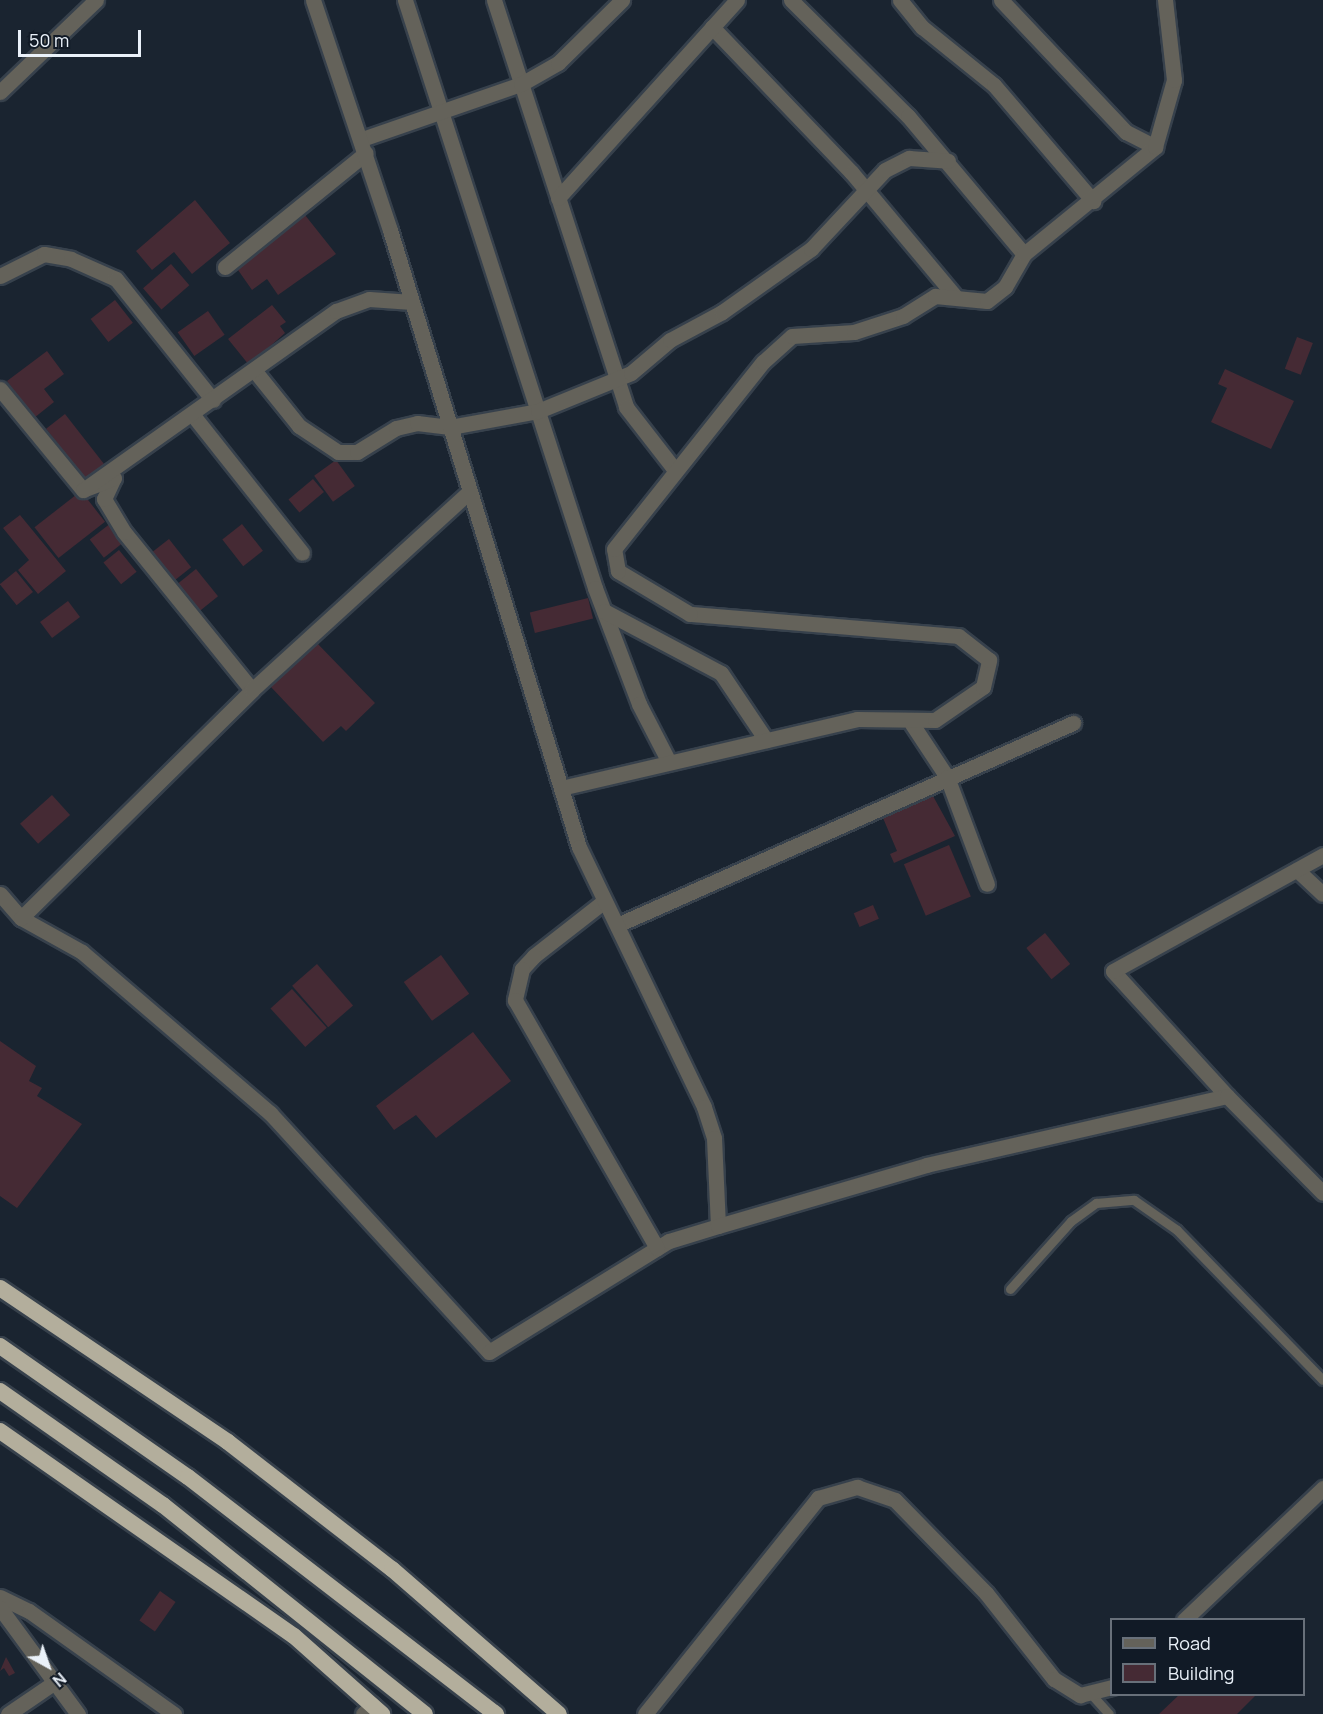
<!DOCTYPE html>
<style>
body{margin:0}
#map{position:relative;width:1323px;height:1714px;overflow:hidden;background:#1a2430;font-family:Manrope,sans-serif}
div>[style]{position:absolute}
[style*='--x']{left:calc(var(--x)*1px);top:calc(var(--y)*1px);width:calc(var(--w)*1px);rotate:calc(var(--a)*1deg)}
.building>*{inset:0;background:#452a34;transform-origin:0 0}
.roads{filter:drop-shadow(2px 0 #37414c) drop-shadow(-2px 0 #37414c) drop-shadow(0 2px #37414c) drop-shadow(0 -2px #37414c)}
.service>*{height:9px;margin:-4.5px;padding:0 4.5px;transform-origin:4.5px;border-radius:4.5px;background:#64625a}
.minor>*{height:15px;margin:-7.5px;padding:0 7.5px;transform-origin:7.5px;border-radius:7.5px;background:#64625a}
.tertiary>*{height:15px;margin:-7.5px;padding:0 7.5px;transform-origin:7.5px;border-radius:7.5px;background:#64625a}
.trunk>*{height:16px;margin:-8px;padding:0 8px;transform-origin:8px;border-radius:8px;background:#b3ae9c}
span{translate:-50% -50%;white-space:nowrap;text-align:center;line-height:1.15;-webkit-text-stroke:4.5px #111a26;paint-order:stroke}
.legend{position:absolute;left:1110px;top:1618px;width:195px;height:78px;box-sizing:border-box;background:#111a26;border:2px solid #68707a;margin:0;padding:8px 10px;list-style:none;font-size:18px;color:#eaf1f9}
.legend li{display:flex;align-items:center;gap:12px;height:30px}
.legend b{width:30px;border:2px solid #68707a}
.north{position:absolute;left:18px;top:1636px;width:60px;height:60px;-webkit-text-stroke:4px #111a26;paint-order:stroke;rotate:140deg;font-size:16px;font-weight:700;line-height:24px;text-align:center;color:#eaf1f9}
.north::after{content:'';display:block;margin:auto;width:21px;height:27px;background:#eaf1f9;clip-path:polygon(50% 0,100% 100%,50% 72%,0 100%)}
.scale{position:absolute;left:18px;top:30px;width:123px;height:27px;box-sizing:border-box;border:3px solid #eaf1f9;border-top:0;padding-left:8px;font-size:18px;line-height:21px;white-space:nowrap;color:#eaf1f9;-webkit-text-stroke:4px #111a26;paint-order:stroke}
</style>
<div id="map">
<div class="building">
<div style="clip-path:polygon(195px 200px,230px 243px,192px 274px,174px 252px,152px 270px,136px 251px)"></div>
<div style="clip-path:polygon(301px 210px,336px 254px,278px 295px,267px 279px,252px 290px,238px 270px)"></div>
<div style="left:171px;top:264px;width:28px;height:37px;rotate:49deg"></div>
<div style="left:115px;top:300px;width:29px;height:31px;rotate:52deg"></div>
<div style="clip-path:polygon(272px 305px,286px 322px,280px 326px,285px 333px,249px 365px,228px 339px)"></div>
<div style="left:208px;top:311px;width:29px;height:37px;rotate:55deg"></div>
<div style="left:1297px;top:337px;width:17px;height:34px;rotate:21deg"></div>
<div style="clip-path:polygon(47px 351px,64px 374px,44px 389px,54px 402px,34px 418px,7px 381px)"></div>
<div style="clip-path:polygon(1225px 369px,1294px 401px,1271px 449px,1211px 422px,1227px 388px,1218px 384px)"></div>
<div style="left:65px;top:414px;width:65px;height:24px;rotate:52deg"></div>
<div style="left:336px;top:460px;width:32px;height:27px;rotate:54deg"></div>
<div style="left:313px;top:479px;width:17px;height:32px;rotate:50deg"></div>
<div style="left:81px;top:491px;width:39px;height:59px;rotate:52deg"></div>
<div style="clip-path:polygon(20px 515px,66px 571px,38px 594px,18px 570px,29px 560px,3px 528px)"></div>
<div style="left:111px;top:523px;width:23px;height:27px;rotate:52deg"></div>
<div style="left:242px;top:524px;width:34px;height:25px;rotate:52deg"></div>
<div style="left:169px;top:539px;width:36px;height:22px;rotate:52deg"></div>
<div style="left:119px;top:550px;width:28px;height:20px;rotate:51deg"></div>
<div style="left:196px;top:569px;width:35px;height:26px;rotate:51deg"></div>
<div style="left:16px;top:571px;width:27px;height:21px;rotate:51deg"></div>
<div style="left:588px;top:598px;width:21px;height:60px;rotate:76deg"></div>
<div style="left:68px;top:601px;width:20px;height:35px;rotate:53deg"></div>
<div style="clip-path:polygon(316px 642px,375px 703px,346px 731px,341px 726px,323px 742px,270px 686px)"></div>
<div style="left:52px;top:795px;width:27px;height:43px;rotate:48deg"></div>
<div style="clip-path:polygon(933px 796px,955px 836px,894px 863px,890px 854px,897px 851px,883px 818px)"></div>
<div style="left:949px;top:845px;width:56px;height:49px;rotate:67deg"></div>
<div style="left:873px;top:905px;width:15px;height:21px;rotate:67deg"></div>
<div style="left:1045px;top:933px;width:40px;height:24px;rotate:51deg"></div>
<div style="left:441px;top:955px;width:48px;height:46px;rotate:54deg"></div>
<div style="left:317px;top:964px;width:55px;height:33px;rotate:49deg"></div>
<div style="left:292px;top:989px;width:52px;height:29px;rotate:48deg"></div>
<div style="clip-path:polygon(473px 1032px,511px 1081px,436px 1138px,416px 1115px,394px 1130px,376px 1106px)"></div>
<div style="clip-path:polygon(0 1041px,36px 1066px,29px 1081px,42px 1088px,37px 1096px,82px 1124px,17px 1208px,0 1196px)"></div>
<div style="left:160px;top:1591px;width:19px;height:36px;rotate:35deg"></div>
<div style="clip-path:polygon(6px 1657px,15px 1673px,9px 1676px,4px 1668px,0 1671px)"></div>
<div style="clip-path:polygon(1180px 1694px,1257px 1694px,1237px 1714px,1159px 1714px)"></div>
</div>
<div class="roads">
<div class="service">
<div style="--x:1010;--y:1289;--w:91;--a:-48.1"></div>
<div style="--x:1071;--y:1221;--w:31;--a:-36"></div>
<div style="--x:1096;--y:1203;--w:38;--a:-5"></div>
<div style="--x:1134;--y:1200;--w:52;--a:34.9"></div>
<div style="--x:1177;--y:1230;--w:209;--a:45.8"></div>
<div style="--x:1092;--y:1695;--w:25;--a:48"></div>
</div>
<div class="minor">
<div style="--x:405;--y:0;--w:618;--a:72.09"></div>
<div style="--x:595;--y:588;--w:124;--a:69.2"></div>
<div style="--x:639;--y:704;--w:65;--a:62.7"></div>
<div style="--x:494;--y:0;--w:428;--a:72"></div>
<div style="--x:626;--y:407;--w:80;--a:52.1"></div>
<div style="--x:791;--y:0;--w:165;--a:44.8"></div>
<div style="--x:908;--y:116;--w:180;--a:50"></div>
<div style="--x:900;--y:0;--w:35;--a:51"></div>
<div style="--x:922;--y:27;--w:92;--a:38.9"></div>
<div style="--x:994;--y:85;--w:153;--a:49.5"></div>
<div style="--x:1001;--y:0;--w:182;--a:46.6"></div>
<div style="--x:1126;--y:132;--w:33;--a:27"></div>
<div style="--x:712;--y:27;--w:202;--a:46.2"></div>
<div style="--x:852;--y:173;--w:160;--a:50.1"></div>
<div style="--x:0;--y:92;--w:133;--a:-43.8"></div>
<div style="--x:362;--y:139;--w:168;--a:-19.1"></div>
<div style="--x:521;--y:84;--w:43;--a:-29.6"></div>
<div style="--x:558;--y:63;--w:90;--a:-44.5"></div>
<div style="--x:558;--y:198;--w:267;--a:-47.9"></div>
<div style="--x:225;--y:267;--w:181;--a:-39"></div>
<div style="--x:0;--y:276;--w:49;--a:-26.6"></div>
<div style="--x:44;--y:254;--w:27;--a:10"></div>
<div style="--x:71;--y:259;--w:49;--a:24"></div>
<div style="--x:116;--y:279;--w:155;--a:51.3"></div>
<div style="--x:254;--y:370;--w:72;--a:51.2"></div>
<div style="--x:299;--y:426;--w:47;--a:33.7"></div>
<div style="--x:338;--y:452;--w:19;--a:0"></div>
<div style="--x:357;--y:452;--w:46;--a:-31.6"></div>
<div style="--x:396;--y:428;--w:22;--a:-13"></div>
<div style="--x:417;--y:423;--w:33;--a:7"></div>
<div style="--x:450;--y:427;--w:89;--a:-10.3"></div>
<div style="--x:538;--y:411;--w:100;--a:-22.2"></div>
<div style="--x:631;--y:373;--w:51;--a:-40.2"></div>
<div style="--x:670;--y:340;--w:59;--a:-28.3"></div>
<div style="--x:722;--y:312;--w:109;--a:-35.3"></div>
<div style="--x:811;--y:249;--w:108;--a:-46.9"></div>
<div style="--x:885;--y:170;--w:27;--a:-27"></div>
<div style="--x:909;--y:158;--w:39;--a:4"></div>
<div style="--x:0;--y:389;--w:131;--a:50.6"></div>
<div style="--x:192;--y:414;--w:177;--a:51.6"></div>
<div style="--x:604;--y:611;--w:132;--a:27.9"></div>
<div style="--x:721;--y:673;--w:81;--a:56.1"></div>
<div style="--x:252;--y:690;--w:203;--a:-129"></div>
<div style="--x:124;--y:532;--w:39;--a:-121"></div>
<div style="--x:104;--y:499;--w:23;--a:-65"></div>
<div style="--x:114;--y:478;--w:33;--a:159"></div>
<div style="--x:83;--y:490;--w:310;--a:-35.3"></div>
<div style="--x:336;--y:311;--w:35;--a:-20"></div>
<div style="--x:369;--y:299;--w:43;--a:4"></div>
<div style="--x:912;--y:724;--w:64;--a:56.6"></div>
<div style="--x:947;--y:777;--w:114;--a:69.5"></div>
<div style="--x:561;--y:788;--w:304;--a:-13.1"></div>
<div style="--x:857;--y:719;--w:78;--a:0.7"></div>
<div style="--x:935;--y:720;--w:58;--a:-34.5"></div>
<div style="--x:983;--y:687;--w:28;--a:-77"></div>
<div style="--x:989;--y:660;--w:39;--a:-142"></div>
<div style="--x:958;--y:636;--w:269;--a:-175.3"></div>
<div style="--x:690;--y:614;--w:84;--a:-149.2"></div>
<div style="--x:618;--y:571;--w:22;--a:-100"></div>
<div style="--x:614;--y:549;--w:239;--a:-51.5"></div>
<div style="--x:763;--y:362;--w:39;--a:-42"></div>
<div style="--x:792;--y:336;--w:62;--a:-3.7"></div>
<div style="--x:854;--y:332;--w:52;--a:-18.1"></div>
<div style="--x:903;--y:316;--w:38;--a:-32"></div>
<div style="--x:935;--y:296;--w:52;--a:5.5"></div>
<div style="--x:987;--y:301;--w:23;--a:-38"></div>
<div style="--x:1005;--y:287;--w:38;--a:-60"></div>
<div style="--x:1024;--y:254;--w:169;--a:-39.2"></div>
<div style="--x:1155;--y:147;--w:70;--a:-74.2"></div>
<div style="--x:1174;--y:80;--w:81;--a:-96.4"></div>
<div style="--x:1297;--y:870;--w:35;--a:43"></div>
<div style="--x:0;--y:894;--w:32;--a:49"></div>
<div style="--x:21;--y:918;--w:70;--a:29.1"></div>
<div style="--x:82;--y:952;--w:248;--a:40.6"></div>
<div style="--x:270;--y:1113;--w:324;--a:47.5"></div>
<div style="--x:489;--y:1352;--w:211;--a:-31.7"></div>
<div style="--x:669;--y:1241;--w:51;--a:-17"></div>
<div style="--x:603;--y:902;--w:88;--a:142"></div>
<div style="--x:534;--y:956;--w:18;--a:133"></div>
<div style="--x:522;--y:969;--w:32;--a:103"></div>
<div style="--x:515;--y:1000;--w:286;--a:60.2"></div>
<div style="--x:21;--y:918;--w:325;--a:-44.6"></div>
<div style="--x:252;--y:690;--w:294;--a:-42.4"></div>
<div style="--x:617;--y:925;--w:499;--a:-23.9"></div>
<div style="--x:1227;--y:1096;--w:169;--a:-132.4"></div>
<div style="--x:1113;--y:971;--w:240;--a:-28.9"></div>
<div style="--x:0;--y:1597;--w:32;--a:26"></div>
<div style="--x:29;--y:1611;--w:178;--a:35.4"></div>
<div style="--x:0;--y:1608;--w:132;--a:53.7"></div>
<div style="--x:8;--y:1714;--w:53;--a:-34.3"></div>
<div style="--x:363;--y:1714;--w:13;--a:-45"></div>
</div>
<div class="tertiary">
<div style="--x:313;--y:0;--w:243;--a:71.5"></div>
<div style="--x:390;--y:230;--w:645;--a:72.97"></div>
<div style="--x:579;--y:847;--w:288;--a:64.3"></div>
<div style="--x:704;--y:1107;--w:33;--a:72"></div>
<div style="--x:714;--y:1138;--w:88;--a:87.4"></div>
<div style="--x:718;--y:1226;--w:217;--a:-16.3"></div>
<div style="--x:926;--y:1165;--w:309;--a:-12.9"></div>
<div style="--x:1227;--y:1096;--w:136;--a:45.3"></div>
<div style="--x:1184;--y:1620;--w:192;--a:-43.5"></div>
<div style="--x:645;--y:1714;--w:277;--a:-51.3"></div>
<div style="--x:818;--y:1498;--w:41;--a:-15.8"></div>
<div style="--x:857;--y:1487;--w:40;--a:18.9"></div>
<div style="--x:895;--y:1500;--w:130;--a:45.6"></div>
<div style="--x:986;--y:1593;--w:110;--a:51.7"></div>
<div style="--x:1054;--y:1679;--w:31;--a:32"></div>
<div style="--x:1080;--y:1695;--w:33;--a:-14"></div>
</div>
<div class="trunk">
<div style="--x:0;--y:1288;--w:275;--a:34"></div>
<div style="--x:228;--y:1442;--w:207;--a:37.8"></div>
<div style="--x:392;--y:1569;--w:221;--a:41"></div>
<div style="--x:0;--y:1346;--w:229;--a:34.9"></div>
<div style="--x:188;--y:1477;--w:389;--a:37.6"></div>
<div style="--x:0;--y:1391;--w:199;--a:35"></div>
<div style="--x:163;--y:1505;--w:335;--a:38.6"></div>
<div style="--x:0;--y:1431;--w:358;--a:34.9"></div>
<div style="--x:294;--y:1636;--w:118;--a:41.6"></div>
</div>
</div>
<ul class="legend">
<li><b style="height:8px;background:#64625a"></b>Road</li>
<li><b style="height:16px;background:#452a34"></b>Building</li>
</ul>
<div class="north">N</div>
<div class="scale">50 m</div>
</div>
